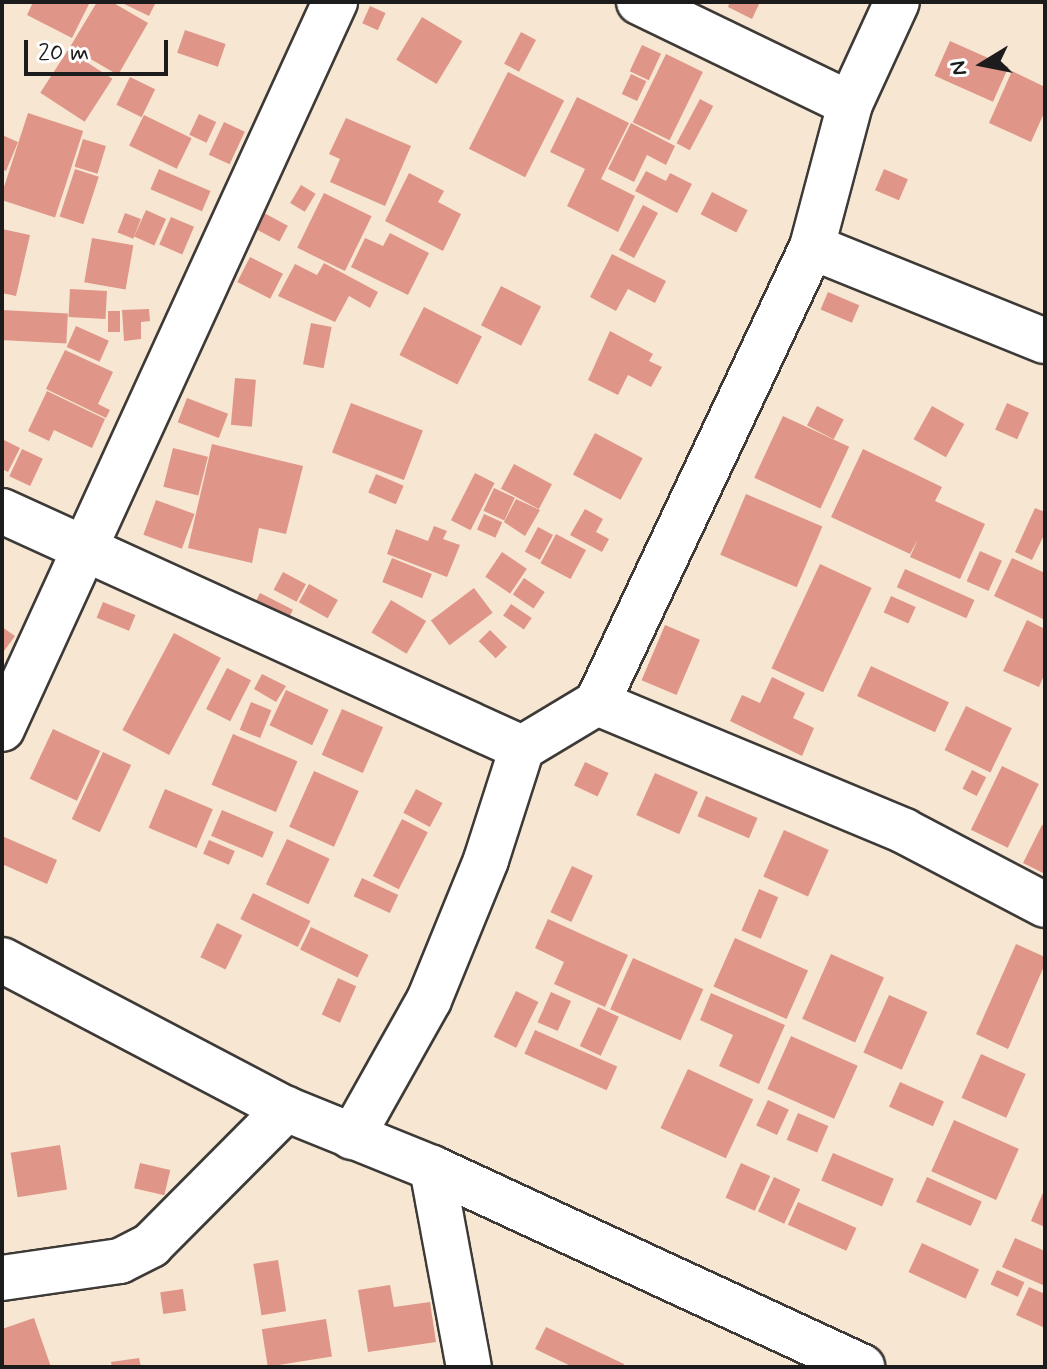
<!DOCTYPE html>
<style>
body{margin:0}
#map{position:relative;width:1047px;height:1369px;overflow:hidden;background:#f7e6d2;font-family:Mynerve,sans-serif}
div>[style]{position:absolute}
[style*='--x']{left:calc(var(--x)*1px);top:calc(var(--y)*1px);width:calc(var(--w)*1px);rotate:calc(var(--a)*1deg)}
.building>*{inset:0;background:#df9688;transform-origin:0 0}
.roads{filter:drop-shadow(2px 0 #3d3a37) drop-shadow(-2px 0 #3d3a37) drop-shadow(0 2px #3d3a37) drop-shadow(0 -2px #3d3a37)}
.minor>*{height:44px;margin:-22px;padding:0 22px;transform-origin:22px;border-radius:22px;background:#fff}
span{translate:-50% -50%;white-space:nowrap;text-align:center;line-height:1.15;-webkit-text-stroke:6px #fff;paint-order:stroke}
.frame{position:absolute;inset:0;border:4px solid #1c1c1c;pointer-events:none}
.north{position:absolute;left:943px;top:24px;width:80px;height:80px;-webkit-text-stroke:6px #fff;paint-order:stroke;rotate:260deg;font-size:22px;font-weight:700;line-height:32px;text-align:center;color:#1c1c1c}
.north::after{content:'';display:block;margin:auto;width:28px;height:36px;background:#1c1c1c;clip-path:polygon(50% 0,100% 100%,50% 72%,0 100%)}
.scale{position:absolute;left:24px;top:40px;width:144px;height:36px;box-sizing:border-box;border:4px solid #1c1c1c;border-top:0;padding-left:10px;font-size:24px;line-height:28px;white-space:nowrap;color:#1c1c1c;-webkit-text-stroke:6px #fff;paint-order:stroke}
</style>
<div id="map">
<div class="building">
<div style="clip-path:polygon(33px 2px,90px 2px,72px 38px,27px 15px)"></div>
<div style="clip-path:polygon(97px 2px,112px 2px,148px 23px,118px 75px,70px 47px)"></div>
<div style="clip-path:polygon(120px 2px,156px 2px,149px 16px)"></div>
<div style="clip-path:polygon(730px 2px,760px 2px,752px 19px,728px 7px)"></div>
<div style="left:370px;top:6px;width:17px;height:19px;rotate:24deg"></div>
<div style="left:422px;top:17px;width:47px;height:50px;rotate:31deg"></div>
<div style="left:185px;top:30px;width:43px;height:24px;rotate:19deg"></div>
<div style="left:521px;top:32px;width:17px;height:36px;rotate:28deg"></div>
<div style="left:950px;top:41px;width:64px;height:38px;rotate:24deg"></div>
<div style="left:642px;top:45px;width:21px;height:29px;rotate:25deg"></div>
<div style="left:68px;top:50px;width:53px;height:51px;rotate:33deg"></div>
<div style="left:666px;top:54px;width:41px;height:76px;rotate:26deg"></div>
<div style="clip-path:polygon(1012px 71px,1045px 87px,1045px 111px,1031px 142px,989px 123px)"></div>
<div style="left:508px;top:72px;width:63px;height:86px;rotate:27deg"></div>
<div style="left:631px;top:74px;width:17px;height:22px;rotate:25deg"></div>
<div style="left:130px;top:77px;width:28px;height:31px;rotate:26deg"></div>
<div style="clip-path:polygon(577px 97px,629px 123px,601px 179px,635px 196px,618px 232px,567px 206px,585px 169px,550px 152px)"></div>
<div style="left:700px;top:99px;width:15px;height:50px;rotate:28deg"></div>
<div style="left:28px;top:113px;width:58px;height:91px;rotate:18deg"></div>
<div style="left:199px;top:114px;width:19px;height:23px;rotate:25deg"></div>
<div style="left:144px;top:115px;width:53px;height:34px;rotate:26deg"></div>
<div style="clip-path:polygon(346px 118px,411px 146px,385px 206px,330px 182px,340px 159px,329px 154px)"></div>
<div style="left:224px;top:122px;width:23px;height:36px;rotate:25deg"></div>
<div style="clip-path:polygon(631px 123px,675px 146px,666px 165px,647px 155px,634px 182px,608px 169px)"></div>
<div style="clip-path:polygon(2px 135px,18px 142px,6px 171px,2px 169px)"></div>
<div style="left:83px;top:139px;width:24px;height:29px;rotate:17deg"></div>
<div style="left:75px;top:169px;width:25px;height:50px;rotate:18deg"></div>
<div style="left:159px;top:169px;width:56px;height:22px;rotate:23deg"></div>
<div style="left:884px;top:169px;width:26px;height:23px;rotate:23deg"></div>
<div style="clip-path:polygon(646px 171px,666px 181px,670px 173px,692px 184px,677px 213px,635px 191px)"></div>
<div style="clip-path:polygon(409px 173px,444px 191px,438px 202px,461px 214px,443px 251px,385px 221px)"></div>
<div style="left:301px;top:185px;width:17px;height:21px;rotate:31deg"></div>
<div style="left:712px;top:192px;width:40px;height:25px;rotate:27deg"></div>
<div style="left:324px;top:193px;width:53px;height:61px;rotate:26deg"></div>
<div style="left:643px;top:205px;width:17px;height:51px;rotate:28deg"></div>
<div style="left:146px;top:210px;width:22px;height:29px;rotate:24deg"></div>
<div style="left:125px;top:213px;width:17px;height:21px;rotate:21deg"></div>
<div style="left:264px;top:213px;width:27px;height:18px;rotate:28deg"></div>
<div style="left:171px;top:217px;width:25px;height:30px;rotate:23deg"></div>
<div style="clip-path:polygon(2px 229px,30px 235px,16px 296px,2px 293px)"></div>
<div style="clip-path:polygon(390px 233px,429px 253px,408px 295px,351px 267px,365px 238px,383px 246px)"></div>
<div style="left:92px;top:238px;width:42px;height:45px;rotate:10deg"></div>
<div style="clip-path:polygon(612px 254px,666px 281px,655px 303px,628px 289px,616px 311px,590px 297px)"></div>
<div style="left:250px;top:257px;width:37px;height:28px;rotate:27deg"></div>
<div style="clip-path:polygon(324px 263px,378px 292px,370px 308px,349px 296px,335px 322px,278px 296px,295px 264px,317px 275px)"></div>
<div style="left:501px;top:286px;width:45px;height:44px;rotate:27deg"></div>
<div style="left:70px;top:289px;width:37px;height:28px;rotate:3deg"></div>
<div style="left:828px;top:292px;width:34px;height:19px;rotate:23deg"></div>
<div style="left:424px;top:307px;width:65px;height:54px;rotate:27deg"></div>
<div style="clip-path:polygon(149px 309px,150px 321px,141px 322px,141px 339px,124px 341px,122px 310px)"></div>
<div style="left:2px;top:310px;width:66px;height:30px;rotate:3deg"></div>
<div style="left:108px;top:311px;width:12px;height:21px"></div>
<div style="left:311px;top:323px;width:21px;height:42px;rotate:11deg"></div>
<div style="left:76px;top:326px;width:36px;height:23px;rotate:24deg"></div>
<div style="clip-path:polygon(610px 331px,653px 354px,649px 361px,662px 367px,651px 387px,628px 375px,618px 395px,588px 380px)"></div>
<div style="clip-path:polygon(65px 350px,113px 372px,98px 404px,110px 410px,106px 418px,46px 389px)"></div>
<div style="left:235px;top:378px;width:21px;height:47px;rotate:5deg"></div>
<div style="clip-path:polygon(47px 391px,105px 419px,92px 448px,54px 430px,49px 441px,28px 431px)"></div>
<div style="left:187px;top:398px;width:44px;height:26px;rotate:21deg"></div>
<div style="left:351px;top:403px;width:77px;height:53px;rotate:21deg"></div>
<div style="left:1007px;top:403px;width:24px;height:29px;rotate:24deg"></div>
<div style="left:817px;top:406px;width:30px;height:22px;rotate:27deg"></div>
<div style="left:932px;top:406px;width:37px;height:38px;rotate:29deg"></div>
<div style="left:783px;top:416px;width:73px;height:68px;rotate:25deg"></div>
<div style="left:595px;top:433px;width:54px;height:47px;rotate:28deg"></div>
<div style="clip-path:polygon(2px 439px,20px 448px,8px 472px,2px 469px)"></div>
<div style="clip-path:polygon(212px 444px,303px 466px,286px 534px,259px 528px,252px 563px,188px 548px)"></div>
<div style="left:173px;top:448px;width:36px;height:40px;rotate:14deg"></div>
<div style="left:22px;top:449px;width:23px;height:30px;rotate:25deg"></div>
<div style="clip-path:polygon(863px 449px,942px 487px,935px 501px,985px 524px,960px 579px,910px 557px,918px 539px,910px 554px,831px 517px)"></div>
<div style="left:514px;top:464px;width:43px;height:28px;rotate:28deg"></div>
<div style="left:475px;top:473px;width:22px;height:53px;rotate:27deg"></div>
<div style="left:376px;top:474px;width:30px;height:20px;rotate:23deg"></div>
<div style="left:494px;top:488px;width:23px;height:25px;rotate:25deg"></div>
<div style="left:746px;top:494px;width:83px;height:66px;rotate:23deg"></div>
<div style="clip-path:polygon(516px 499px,540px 510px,525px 536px,504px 522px)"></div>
<div style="left:156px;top:500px;width:41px;height:37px;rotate:20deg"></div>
<div style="clip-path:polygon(1035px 508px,1045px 512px,1045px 533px,1032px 560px,1015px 552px)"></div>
<div style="clip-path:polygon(585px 509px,603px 519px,596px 532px,609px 539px,602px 552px,570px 535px)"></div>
<div style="left:484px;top:514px;width:20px;height:17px;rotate:24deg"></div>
<div style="clip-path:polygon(434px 526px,447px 531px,443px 539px,460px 545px,447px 577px,387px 554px,396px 529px,428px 541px)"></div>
<div style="left:538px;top:527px;width:17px;height:28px;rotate:28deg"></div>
<div style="left:556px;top:534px;width:34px;height:33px;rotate:28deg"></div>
<div style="left:980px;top:551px;width:24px;height:33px;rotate:24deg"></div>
<div style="left:502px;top:552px;width:30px;height:30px;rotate:34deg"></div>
<div style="left:392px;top:558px;width:43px;height:26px;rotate:22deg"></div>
<div style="clip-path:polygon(1012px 558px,1045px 573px,1045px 620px,994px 596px)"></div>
<div style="left:820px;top:564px;width:57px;height:115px;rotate:25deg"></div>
<div style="left:905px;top:569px;width:76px;height:20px;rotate:24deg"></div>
<div style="left:283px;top:572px;width:26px;height:20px;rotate:28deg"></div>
<div style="left:524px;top:578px;width:25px;height:20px;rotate:34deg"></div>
<div style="left:309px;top:584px;width:33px;height:21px;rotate:29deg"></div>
<div style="left:474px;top:588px;width:31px;height:54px;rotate:53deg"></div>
<div style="left:260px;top:593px;width:37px;height:21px;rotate:27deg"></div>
<div style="left:891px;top:596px;width:27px;height:18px;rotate:24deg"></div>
<div style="left:391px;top:600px;width:41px;height:38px;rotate:31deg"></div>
<div style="left:103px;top:602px;width:35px;height:17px;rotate:22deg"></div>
<div style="left:511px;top:604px;width:25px;height:14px;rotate:34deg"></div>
<div style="clip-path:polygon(1027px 620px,1045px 629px,1045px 673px,1039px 687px,1003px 671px)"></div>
<div style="left:665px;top:625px;width:38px;height:60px;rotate:23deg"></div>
<div style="clip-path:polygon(2px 627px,15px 636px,4px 651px,2px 649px)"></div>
<div style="left:490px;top:630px;width:24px;height:16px;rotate:45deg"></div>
<div style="left:174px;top:633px;width:53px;height:110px;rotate:28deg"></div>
<div style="left:871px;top:666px;width:86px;height:33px;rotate:25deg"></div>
<div style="left:227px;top:668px;width:27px;height:46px;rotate:27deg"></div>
<div style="clip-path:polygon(262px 674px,286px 686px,276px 702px,254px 689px)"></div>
<div style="clip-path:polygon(772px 677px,805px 693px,793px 718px,814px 728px,802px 756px,730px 721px,742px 695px,760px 703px)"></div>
<div style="left:286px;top:690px;width:47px;height:39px;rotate:25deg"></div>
<div style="left:251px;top:702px;width:22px;height:30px;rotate:22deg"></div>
<div style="left:966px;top:706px;width:51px;height:49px;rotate:26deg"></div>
<div style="left:342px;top:709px;width:45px;height:50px;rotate:24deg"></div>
<div style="left:53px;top:729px;width:52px;height:55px;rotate:25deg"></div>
<div style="left:233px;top:734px;width:70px;height:55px;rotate:23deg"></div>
<div style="left:103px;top:752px;width:31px;height:74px;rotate:25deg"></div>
<div style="left:585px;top:762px;width:26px;height:26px;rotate:25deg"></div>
<div style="left:1002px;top:766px;width:41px;height:71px;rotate:26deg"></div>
<div style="left:972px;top:770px;width:16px;height:21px;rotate:27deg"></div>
<div style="left:314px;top:771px;width:49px;height:61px;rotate:24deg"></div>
<div style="left:655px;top:773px;width:47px;height:46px;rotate:24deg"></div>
<div style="left:165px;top:789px;width:52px;height:42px;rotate:23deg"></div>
<div style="left:416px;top:789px;width:30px;height:27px;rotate:28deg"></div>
<div style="left:706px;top:796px;width:56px;height:22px;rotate:23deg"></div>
<div style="left:222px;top:810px;width:56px;height:28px;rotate:23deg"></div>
<div style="left:402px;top:819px;width:29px;height:64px;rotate:27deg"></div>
<div style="clip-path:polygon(1042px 825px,1045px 827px,1045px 874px,1023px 863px)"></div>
<div style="left:784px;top:830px;width:49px;height:51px;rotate:24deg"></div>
<div style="clip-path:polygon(2px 836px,57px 860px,47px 884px,2px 864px)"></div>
<div style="left:287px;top:839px;width:47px;height:50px;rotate:25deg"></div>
<div style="left:209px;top:840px;width:28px;height:15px;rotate:23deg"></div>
<div style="left:572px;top:866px;width:23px;height:51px;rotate:25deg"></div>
<div style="left:362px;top:878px;width:40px;height:20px;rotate:25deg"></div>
<div style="left:759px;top:889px;width:21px;height:45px;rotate:23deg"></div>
<div style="left:253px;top:893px;width:64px;height:29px;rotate:26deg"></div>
<div style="clip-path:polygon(548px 919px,628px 955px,605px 1007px,554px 984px,564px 962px,535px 948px)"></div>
<div style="left:217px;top:923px;width:28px;height:38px;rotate:26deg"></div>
<div style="left:311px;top:927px;width:64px;height:25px;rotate:26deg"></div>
<div style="left:735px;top:938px;width:80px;height:53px;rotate:24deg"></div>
<div style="clip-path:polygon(1016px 944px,1045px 957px,1045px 964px,1008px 1049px,976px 1034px)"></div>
<div style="left:831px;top:954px;width:58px;height:71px;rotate:24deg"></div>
<div style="left:633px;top:958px;width:77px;height:56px;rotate:24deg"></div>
<div style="left:338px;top:978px;width:20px;height:40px;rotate:24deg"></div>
<div style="left:516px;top:991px;width:25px;height:51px;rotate:26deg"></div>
<div style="left:551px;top:992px;width:22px;height:33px;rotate:24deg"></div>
<div style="clip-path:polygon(711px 993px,785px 1025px,759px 1084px,719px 1066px,733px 1035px,700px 1020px)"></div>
<div style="left:889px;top:995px;width:42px;height:63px;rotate:24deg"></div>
<div style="left:598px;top:1007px;width:23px;height:43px;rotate:25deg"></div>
<div style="left:535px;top:1030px;width:90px;height:26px;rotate:24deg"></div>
<div style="left:791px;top:1036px;width:73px;height:58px;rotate:24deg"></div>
<div style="left:981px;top:1054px;width:49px;height:48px;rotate:24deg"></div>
<div style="left:688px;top:1069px;width:72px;height:65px;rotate:25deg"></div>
<div style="left:900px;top:1082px;width:48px;height:27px;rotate:24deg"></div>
<div style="left:768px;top:1100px;width:23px;height:28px;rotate:25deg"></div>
<div style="left:798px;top:1113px;width:33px;height:29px;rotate:23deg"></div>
<div style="left:954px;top:1120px;width:71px;height:56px;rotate:24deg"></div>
<div style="left:60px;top:1145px;width:45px;height:50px;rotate:81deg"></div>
<div style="left:833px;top:1153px;width:66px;height:30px;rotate:23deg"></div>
<div style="left:140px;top:1163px;width:31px;height:26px;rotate:13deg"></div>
<div style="left:741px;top:1163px;width:32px;height:38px;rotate:24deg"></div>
<div style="left:774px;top:1177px;width:29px;height:38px;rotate:25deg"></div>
<div style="left:927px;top:1177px;width:60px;height:27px;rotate:24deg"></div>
<div style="clip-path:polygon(1045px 1188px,1045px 1227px,1031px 1221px)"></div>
<div style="left:798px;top:1202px;width:64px;height:25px;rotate:24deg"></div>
<div style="clip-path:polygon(1015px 1238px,1045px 1251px,1045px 1286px,1002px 1267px)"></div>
<div style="left:922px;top:1243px;width:63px;height:32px;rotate:25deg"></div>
<div style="left:278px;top:1260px;width:52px;height:25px;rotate:81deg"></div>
<div style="left:997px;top:1270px;width:30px;height:16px;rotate:24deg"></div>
<div style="clip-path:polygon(390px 1285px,394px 1307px,430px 1302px,436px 1342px,368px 1352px,358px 1290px)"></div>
<div style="clip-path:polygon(1029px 1287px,1045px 1294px,1045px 1328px,1016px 1315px)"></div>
<div style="left:183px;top:1289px;width:22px;height:23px;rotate:82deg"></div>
<div style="clip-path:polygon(34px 1318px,51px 1367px,2px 1367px,2px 1329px)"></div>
<div style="left:326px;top:1319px;width:38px;height:65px;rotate:81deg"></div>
<div style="clip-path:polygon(546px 1327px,624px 1364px,623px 1367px,573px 1367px,535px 1349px)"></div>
<div style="clip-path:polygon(139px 1358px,141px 1367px,112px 1367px,111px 1362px)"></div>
</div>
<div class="roads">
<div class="minor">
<div style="--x:639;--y:2;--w:234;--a:25.8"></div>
<div style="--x:812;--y:247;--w:251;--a:22"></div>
<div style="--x:2;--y:511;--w:571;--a:24.5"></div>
<div style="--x:597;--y:703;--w:333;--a:22.6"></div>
<div style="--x:904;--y:831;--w:159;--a:27.7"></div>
<div style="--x:2;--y:729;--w:800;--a:-65.39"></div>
<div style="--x:2;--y:960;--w:321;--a:27.7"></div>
<div style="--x:286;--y:1109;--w:157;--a:22"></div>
<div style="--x:432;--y:1168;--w:474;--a:24.8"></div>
<div style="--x:352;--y:1137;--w:157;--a:-60.7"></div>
<div style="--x:429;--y:1000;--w:151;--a:-67.8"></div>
<div style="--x:486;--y:860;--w:118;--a:-72.2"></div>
<div style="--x:522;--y:748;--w:87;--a:-31"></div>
<div style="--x:597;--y:703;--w:504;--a:-64.76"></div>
<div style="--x:812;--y:247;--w:148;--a:-75.1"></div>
<div style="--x:850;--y:104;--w:112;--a:-65.3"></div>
<div style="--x:432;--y:1168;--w:202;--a:79.5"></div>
<div style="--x:2;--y:1278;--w:119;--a:-8.2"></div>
<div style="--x:120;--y:1261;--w:35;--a:-27"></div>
<div style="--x:151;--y:1245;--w:192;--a:-45.2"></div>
</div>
</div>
<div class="frame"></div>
<div class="north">N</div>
<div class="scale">20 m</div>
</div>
